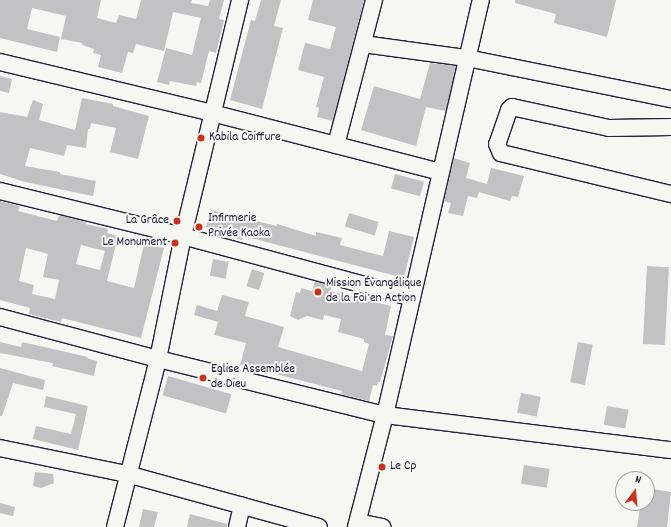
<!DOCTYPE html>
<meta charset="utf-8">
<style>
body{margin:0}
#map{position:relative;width:671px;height:527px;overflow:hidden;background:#f6f6f2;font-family:Dekko,sans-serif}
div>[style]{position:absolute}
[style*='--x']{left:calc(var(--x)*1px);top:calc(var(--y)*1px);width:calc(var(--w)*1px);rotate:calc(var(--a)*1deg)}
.building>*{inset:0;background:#c2c2c4;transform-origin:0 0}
.roads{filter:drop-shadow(1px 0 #22223b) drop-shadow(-1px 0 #22223b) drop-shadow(0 1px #22223b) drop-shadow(0 -1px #22223b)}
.minor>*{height:16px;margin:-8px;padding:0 8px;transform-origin:8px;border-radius:8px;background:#f6f6f2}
.dots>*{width:11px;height:11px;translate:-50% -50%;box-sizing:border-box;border:2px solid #f6f6f2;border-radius:50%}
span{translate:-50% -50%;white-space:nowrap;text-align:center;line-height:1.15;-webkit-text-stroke:4px #f6f6f2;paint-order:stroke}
.poi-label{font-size:13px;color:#22223b}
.left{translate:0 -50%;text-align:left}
.right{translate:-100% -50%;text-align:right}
.north{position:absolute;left:615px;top:471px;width:40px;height:40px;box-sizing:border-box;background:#f6f6f2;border:1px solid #a1a1a9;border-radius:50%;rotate:16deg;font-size:11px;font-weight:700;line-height:16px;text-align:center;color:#22223b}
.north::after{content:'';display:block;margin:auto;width:14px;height:18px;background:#c8321e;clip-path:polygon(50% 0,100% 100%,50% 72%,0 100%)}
</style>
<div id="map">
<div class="building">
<div style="clip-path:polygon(0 0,101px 0,97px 18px,116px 23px,119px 15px,136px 19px,141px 0,192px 0,191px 3px,208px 6px,210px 0,224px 0,219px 19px,224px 20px,216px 53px,209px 51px,201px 83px,197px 82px,196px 86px,170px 81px,169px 85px,157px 82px,166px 48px,192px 55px,201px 18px,173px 12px,164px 51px,136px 44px,133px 53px,128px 52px,122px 73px,98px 67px,101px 55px,93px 53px,94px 49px,82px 45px,82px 43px,61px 39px,66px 16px,32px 8px,27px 29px,60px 37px,57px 52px,0 38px)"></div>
<div style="clip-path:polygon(261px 0,281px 0,274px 26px,283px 28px,262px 109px,230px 100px,251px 20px,255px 21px)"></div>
<div style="clip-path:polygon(313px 0,364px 0,333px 121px,317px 117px,319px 108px,316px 107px,324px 77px,298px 70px,305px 43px,330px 49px,336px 27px,308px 20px)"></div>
<div style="clip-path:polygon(515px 0,616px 0,607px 37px,554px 23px,556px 14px,515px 3px)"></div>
<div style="clip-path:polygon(430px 63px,456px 66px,446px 111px,426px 107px,416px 146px,361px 130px,374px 86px,420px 99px)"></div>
<div style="clip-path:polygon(0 76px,12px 79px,9px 93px,0 91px)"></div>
<div style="clip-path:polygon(82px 98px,113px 104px,113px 106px,149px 116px,138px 159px,110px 152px,116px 128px,91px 123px,90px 129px,88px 129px,86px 148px,67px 145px,64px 156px,30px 148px,25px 166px,60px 172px,60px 174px,96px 181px,93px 196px,25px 182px,0 174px,0 112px,27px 117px,33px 100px,43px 104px,39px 120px,75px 130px)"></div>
<div style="clip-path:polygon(454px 158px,470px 163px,466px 178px,487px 184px,491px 168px,524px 176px,518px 197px,512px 196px,510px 201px,479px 192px,477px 198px,468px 196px,463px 216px,448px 213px,451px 203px,444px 201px)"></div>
<div style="left:395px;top:174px;width:30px;height:15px;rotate:15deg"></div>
<div style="clip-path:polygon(evenodd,0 201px,20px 206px,18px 211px,57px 221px,59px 215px,86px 222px,86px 224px,108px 229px,107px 233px,118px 236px,107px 281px,134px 288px,144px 244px,164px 248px,141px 338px,62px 318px,61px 322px,29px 314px,30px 308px,0 300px,0 201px,81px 245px,105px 251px,100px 270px,76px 264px,81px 245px,0 201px,26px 248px,48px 254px,43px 277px,59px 280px,55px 299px,32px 294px,34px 285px,19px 281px,26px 248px)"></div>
<div style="clip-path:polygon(211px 210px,277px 226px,277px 224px,316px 236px,316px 232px,342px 238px,340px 245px,383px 256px,389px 231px,414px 237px,404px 278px,243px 236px,242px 240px,220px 234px,221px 231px,206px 227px)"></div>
<div style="left:349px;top:213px;width:31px;height:14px;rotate:17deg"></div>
<div style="left:213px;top:259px;width:16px;height:17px;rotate:11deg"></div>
<div style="left:647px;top:266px;width:22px;height:78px;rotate:3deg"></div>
<div style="left:252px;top:269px;width:13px;height:18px;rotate:18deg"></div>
<div style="clip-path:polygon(315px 281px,332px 286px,330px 291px,391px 306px,385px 335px,393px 336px,380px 382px,378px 382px,377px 386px,373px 385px,369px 401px,341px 394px,342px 391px,240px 365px,246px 343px,214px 335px,218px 322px,194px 315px,197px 305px,217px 311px,222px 295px,249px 302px,245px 316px,284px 327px,278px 347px,362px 371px,369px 344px,364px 342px,364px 339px,338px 332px,341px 319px,324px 315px,323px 320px,307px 316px,298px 320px,290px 316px,296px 292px,300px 293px,301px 288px,312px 291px)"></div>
<div style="clip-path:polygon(0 342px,21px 347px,22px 342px,88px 357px,87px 358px,97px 361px,94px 376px,52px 366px,53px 363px,0 353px)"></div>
<div style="left:578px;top:342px;width:15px;height:41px;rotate:11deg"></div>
<div style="clip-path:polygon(0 368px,45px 380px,43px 390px,13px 383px,2px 416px,0 416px)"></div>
<div style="left:168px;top:376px;width:66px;height:20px;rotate:16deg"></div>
<div style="left:521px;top:393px;width:20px;height:20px;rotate:11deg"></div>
<div style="clip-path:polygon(46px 396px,88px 406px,78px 450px,33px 439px,36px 426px,71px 434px,76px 414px,44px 407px)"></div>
<div style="left:607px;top:406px;width:22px;height:19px;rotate:10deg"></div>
<div style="left:524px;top:465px;width:26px;height:19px;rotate:9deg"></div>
<div style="clip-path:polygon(35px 472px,53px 474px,54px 483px,41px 488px,33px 486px)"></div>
<div style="clip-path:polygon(647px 488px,671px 492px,667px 527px,637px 527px,641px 503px,647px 503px)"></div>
<div style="clip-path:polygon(0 503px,15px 507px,13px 516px,0 513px)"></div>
<div style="clip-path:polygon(143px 509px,158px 512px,154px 527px,139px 527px)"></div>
<div style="clip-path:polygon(190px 514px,227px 524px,227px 527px,187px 527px)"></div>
</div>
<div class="roads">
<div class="minor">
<div style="--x:363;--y:44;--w:105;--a:7.7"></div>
<div style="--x:467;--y:58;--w:208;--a:11.4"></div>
<div style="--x:0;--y:62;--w:218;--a:13.5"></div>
<div style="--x:212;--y:113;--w:236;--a:14.5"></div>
<div style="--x:671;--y:127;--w:62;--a:179.1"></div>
<div style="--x:609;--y:128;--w:99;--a:-167.8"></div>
<div style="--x:512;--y:107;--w:4;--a:135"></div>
<div style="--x:509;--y:110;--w:36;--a:109"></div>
<div style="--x:497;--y:144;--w:10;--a:66"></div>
<div style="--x:501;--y:153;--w:175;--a:13.6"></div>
<div style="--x:336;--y:145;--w:150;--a:-75.3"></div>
<div style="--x:0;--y:191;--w:188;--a:13.8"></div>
<div style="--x:183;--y:236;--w:237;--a:15.1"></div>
<div style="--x:0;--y:317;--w:163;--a:14.9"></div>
<div style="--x:158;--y:359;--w:234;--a:13.9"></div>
<div style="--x:385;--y:415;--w:288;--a:7"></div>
<div style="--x:0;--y:448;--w:130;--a:11.6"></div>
<div style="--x:127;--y:474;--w:199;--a:15.4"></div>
<div style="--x:358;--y:522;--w:25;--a:12"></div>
<div style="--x:115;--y:527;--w:173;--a:-75.6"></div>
<div style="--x:158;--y:359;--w:126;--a:-78.5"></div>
<div style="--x:183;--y:236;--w:243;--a:-76.4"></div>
<div style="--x:237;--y:527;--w:22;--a:-77"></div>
<div style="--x:356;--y:527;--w:116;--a:-75.5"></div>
<div style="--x:385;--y:415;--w:426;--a:-77"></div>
</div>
</div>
<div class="dots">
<div style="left:201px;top:138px;background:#c8321e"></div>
<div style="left:177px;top:221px;background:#c8321e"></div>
<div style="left:199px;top:227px;background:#c8321e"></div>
<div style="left:175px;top:243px;background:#c8321e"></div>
<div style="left:318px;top:292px;background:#c8321e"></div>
<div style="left:203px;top:378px;background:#c8321e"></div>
<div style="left:382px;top:467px;background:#c8321e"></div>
</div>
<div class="poi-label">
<span class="left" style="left:209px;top:138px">Kabila Coiffure</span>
<span class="left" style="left:208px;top:227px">Infirmerie<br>Privée Kaoka</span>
<span class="right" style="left:169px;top:221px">La Grâce</span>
<span class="right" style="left:167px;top:243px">Le Monument</span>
<span class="left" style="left:326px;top:292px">Mission Évangélique<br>de la Foi en Action</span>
<span class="left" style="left:211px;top:378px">Eglise Assemblée<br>de Dieu</span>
<span class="left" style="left:390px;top:467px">Le Cp</span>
</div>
<div class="north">N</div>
</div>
